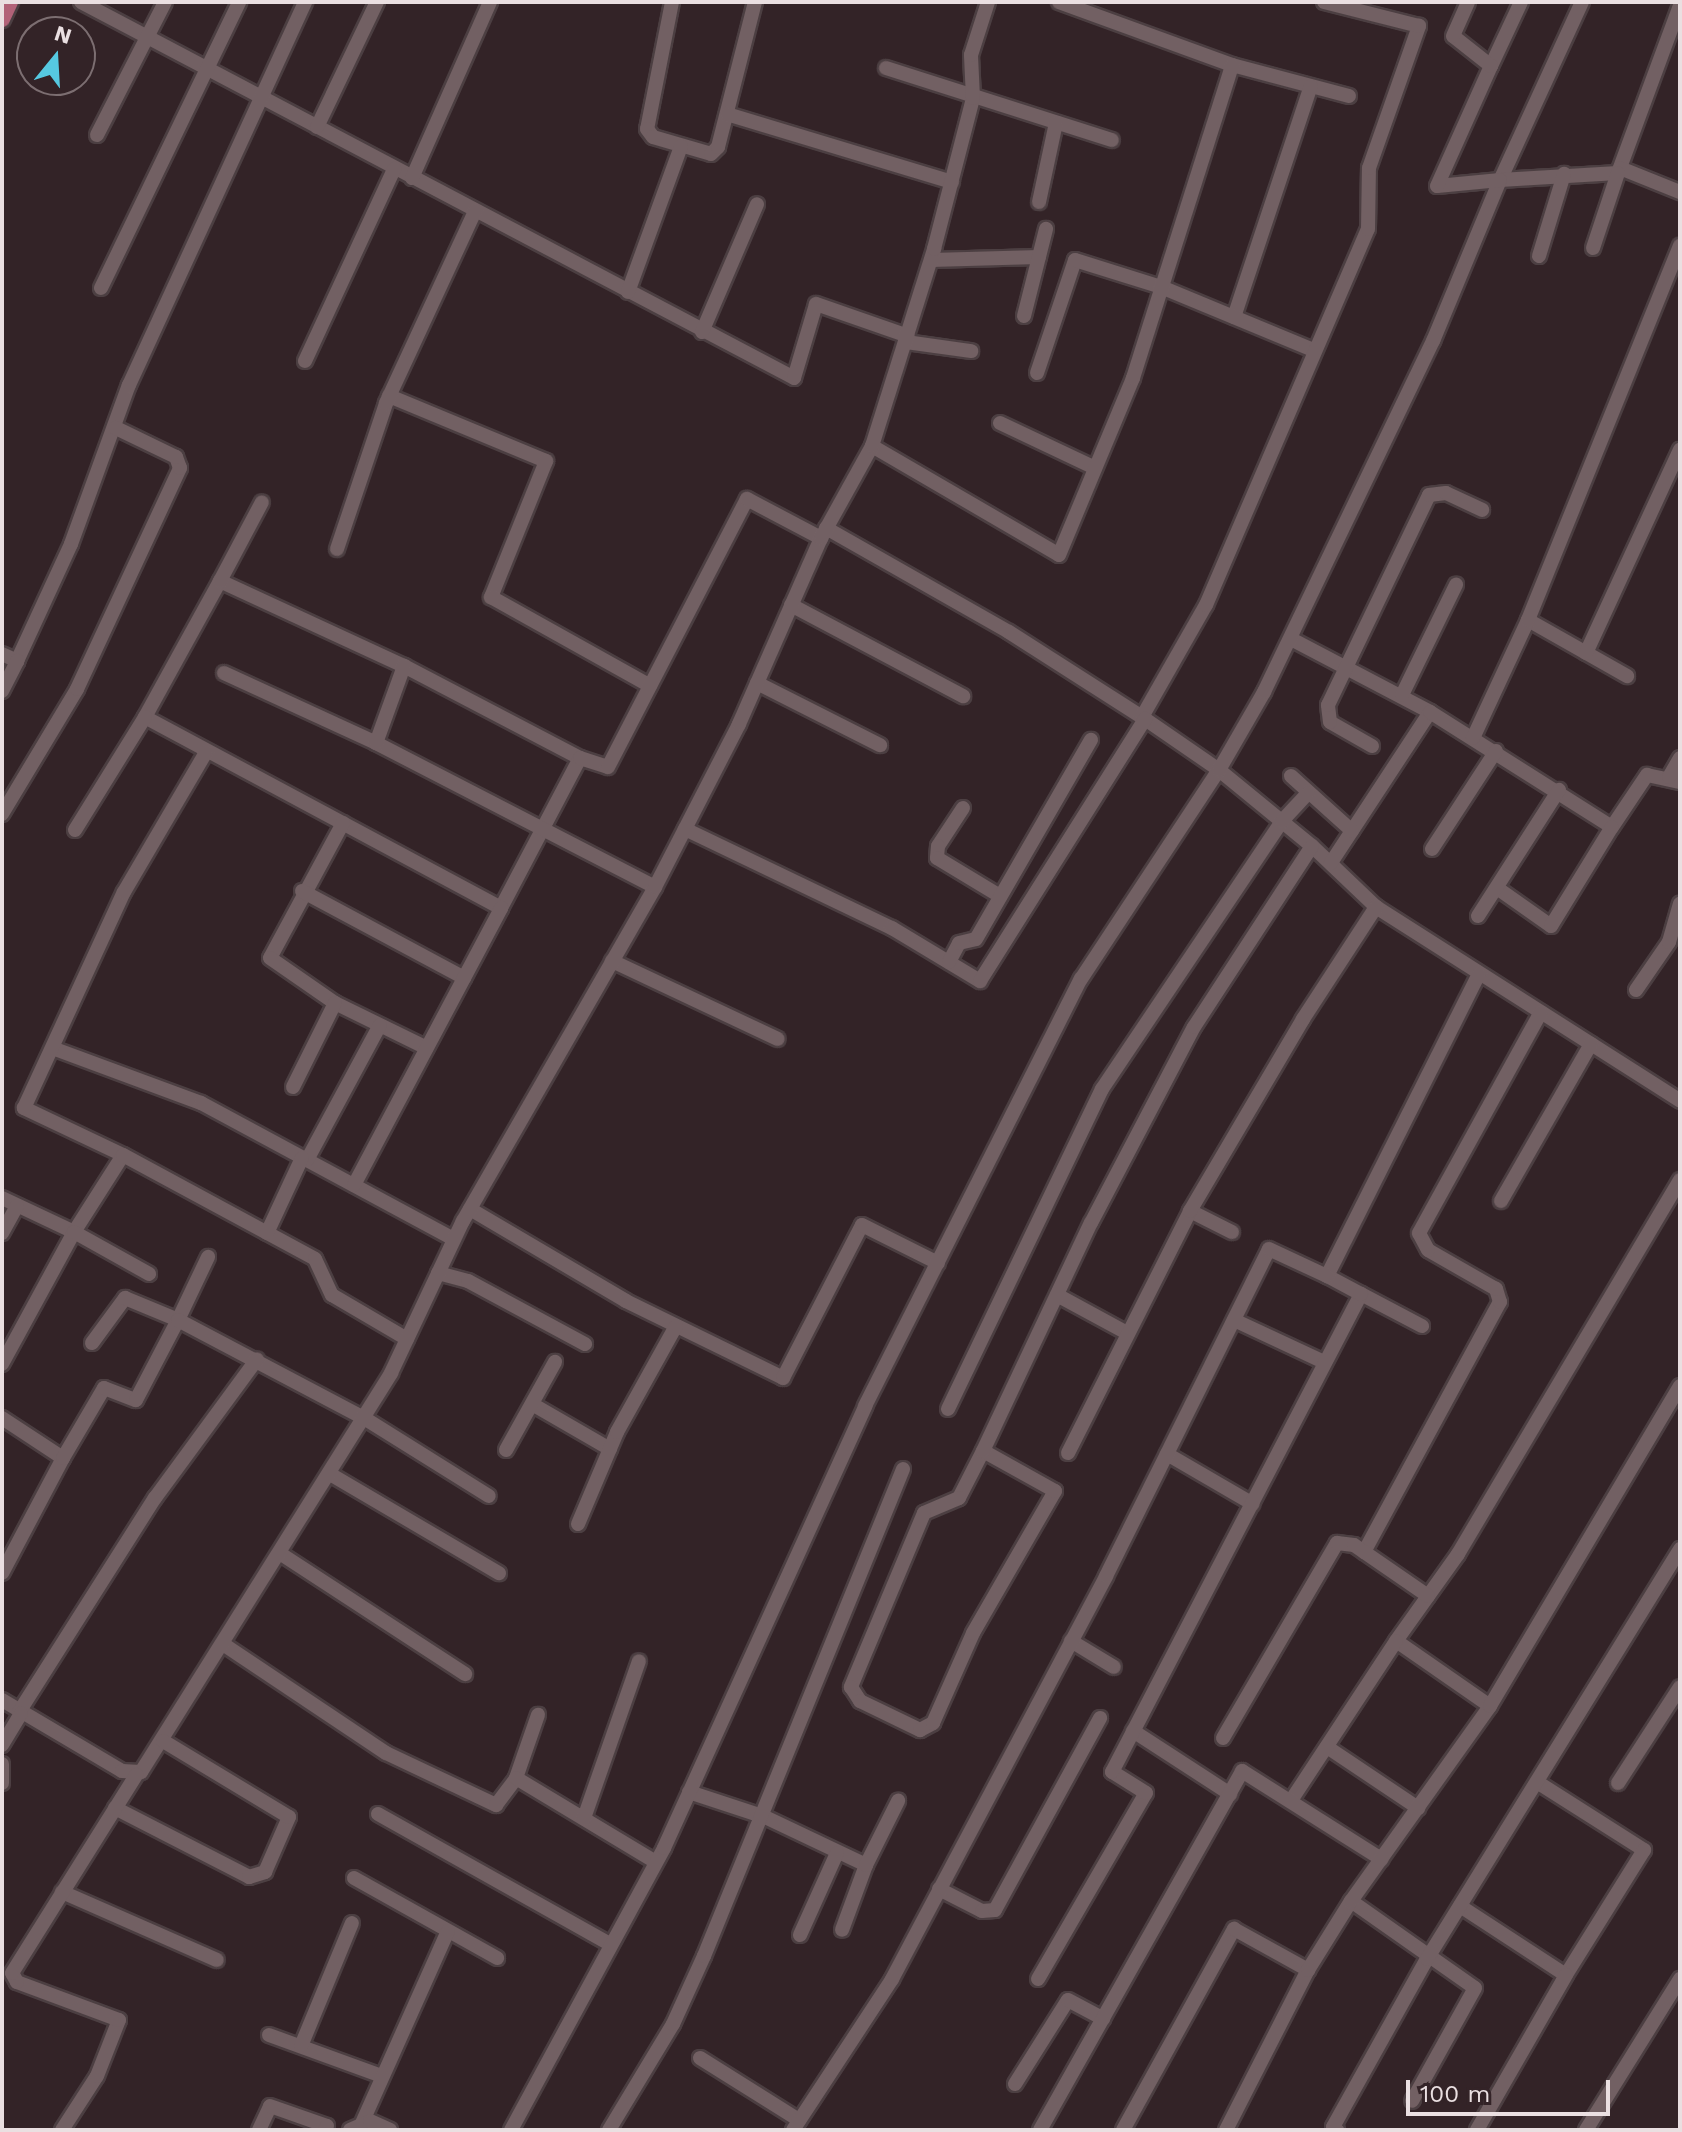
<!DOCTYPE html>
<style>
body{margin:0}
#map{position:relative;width:1682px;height:2132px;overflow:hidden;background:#332327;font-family:"Work Sans",sans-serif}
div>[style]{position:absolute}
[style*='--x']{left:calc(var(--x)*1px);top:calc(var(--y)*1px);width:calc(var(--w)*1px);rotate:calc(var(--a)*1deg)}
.roads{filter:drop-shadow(2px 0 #4c3f42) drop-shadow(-2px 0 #4c3f42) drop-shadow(0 2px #4c3f42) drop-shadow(0 -2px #4c3f42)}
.minor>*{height:14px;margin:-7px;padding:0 7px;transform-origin:7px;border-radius:7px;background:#726063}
.major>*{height:16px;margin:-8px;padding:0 8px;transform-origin:8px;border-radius:8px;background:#b26278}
span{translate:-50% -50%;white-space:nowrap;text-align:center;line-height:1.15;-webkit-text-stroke:8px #332327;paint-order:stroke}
.frame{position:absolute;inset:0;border:4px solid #eadfe1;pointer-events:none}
.north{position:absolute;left:16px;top:16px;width:80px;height:80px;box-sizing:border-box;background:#332327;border:2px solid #7c6e71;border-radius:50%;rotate:18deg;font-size:22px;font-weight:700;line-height:32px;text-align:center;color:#eadfe1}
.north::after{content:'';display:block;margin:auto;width:28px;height:36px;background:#56c9e1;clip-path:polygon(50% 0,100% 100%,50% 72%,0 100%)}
.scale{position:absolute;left:1406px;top:2080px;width:204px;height:36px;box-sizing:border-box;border:4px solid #eadfe1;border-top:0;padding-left:10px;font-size:24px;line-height:28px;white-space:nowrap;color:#eadfe1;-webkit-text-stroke:6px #332327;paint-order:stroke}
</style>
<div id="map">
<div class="roads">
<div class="minor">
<div style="--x:81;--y:2;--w:806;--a:27.8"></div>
<div style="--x:794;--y:378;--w:77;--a:-73.4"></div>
<div style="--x:816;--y:304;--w:97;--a:19.2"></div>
<div style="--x:672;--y:2;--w:129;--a:101.1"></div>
<div style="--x:647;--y:129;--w:10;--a:53"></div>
<div style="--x:653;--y:137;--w:60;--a:16.3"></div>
<div style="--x:711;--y:154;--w:10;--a:-45"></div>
<div style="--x:718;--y:147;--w:150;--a:-75.7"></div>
<div style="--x:1059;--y:2;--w:184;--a:20"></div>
<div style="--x:1232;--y:65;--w:121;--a:14.8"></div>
<div style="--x:1582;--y:2;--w:196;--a:114.7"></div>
<div style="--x:1500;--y:180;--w:118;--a:-3.4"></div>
<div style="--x:1618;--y:173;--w:179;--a:-69.7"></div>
<div style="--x:1491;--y:66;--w:71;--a:-64.9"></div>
<div style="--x:886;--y:68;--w:237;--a:17.7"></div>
<div style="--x:727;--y:114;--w:235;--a:16.8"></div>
<div style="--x:317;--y:127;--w:139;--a:-64.4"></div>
<div style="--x:97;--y:135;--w:149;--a:-62.9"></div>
<div style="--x:1620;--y:168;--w:65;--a:21.8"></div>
<div style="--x:412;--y:178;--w:193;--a:-66.1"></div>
<div style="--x:1039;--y:202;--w:81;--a:-77.9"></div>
<div style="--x:1593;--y:248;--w:79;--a:-71.6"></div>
<div style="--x:1539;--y:256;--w:86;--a:-73"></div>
<div style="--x:931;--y:260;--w:108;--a:-1.6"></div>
<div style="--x:101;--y:288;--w:318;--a:-64.2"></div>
<div style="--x:628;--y:292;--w:155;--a:-70"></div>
<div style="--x:1024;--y:316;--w:90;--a:-75.8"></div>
<div style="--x:1234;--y:317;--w:243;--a:-71.6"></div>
<div style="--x:702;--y:332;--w:139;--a:-66.7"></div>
<div style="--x:906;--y:342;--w:66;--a:7.9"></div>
<div style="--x:305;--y:361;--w:212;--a:-65.1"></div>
<div style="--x:1037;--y:373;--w:119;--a:-71.4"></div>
<div style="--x:1075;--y:260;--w:90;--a:17.4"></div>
<div style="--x:1161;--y:287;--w:165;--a:22.5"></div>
<div style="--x:389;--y:396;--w:170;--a:22.5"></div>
<div style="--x:546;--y:461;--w:147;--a:112"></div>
<div style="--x:491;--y:597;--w:182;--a:29.2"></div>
<div style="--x:1000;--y:423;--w:105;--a:25.3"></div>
<div style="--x:872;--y:446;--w:216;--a:30.2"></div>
<div style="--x:1059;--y:555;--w:192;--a:-67.3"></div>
<div style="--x:1133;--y:378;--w:328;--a:-72.4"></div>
<div style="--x:826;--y:528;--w:210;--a:29.6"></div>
<div style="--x:1009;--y:632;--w:161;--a:32.6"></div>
<div style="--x:1145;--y:719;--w:90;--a:34.6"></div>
<div style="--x:1219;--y:770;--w:120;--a:39.3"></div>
<div style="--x:1312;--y:846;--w:88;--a:43.6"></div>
<div style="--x:1376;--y:907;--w:361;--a:32.5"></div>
<div style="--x:337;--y:549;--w:154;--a:-71.4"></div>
<div style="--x:386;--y:403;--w:212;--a:-65.1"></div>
<div style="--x:220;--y:581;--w:203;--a:24.8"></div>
<div style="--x:404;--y:666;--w:199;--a:27.6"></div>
<div style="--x:580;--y:758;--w:170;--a:117.8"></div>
<div style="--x:501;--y:908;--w:404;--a:-151.8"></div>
<div style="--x:145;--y:717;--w:155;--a:-61.1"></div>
<div style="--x:220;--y:581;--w:89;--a:-62"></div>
<div style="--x:791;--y:605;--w:195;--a:27.9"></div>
<div style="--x:1528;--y:620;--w:114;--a:29.5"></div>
<div style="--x:1293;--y:640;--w:155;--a:27.7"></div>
<div style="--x:1430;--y:712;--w:181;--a:123.3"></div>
<div style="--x:1586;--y:653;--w:224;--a:-65.2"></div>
<div style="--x:2;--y:654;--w:17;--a:25"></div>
<div style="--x:17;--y:661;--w:129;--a:-65.2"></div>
<div style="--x:71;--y:544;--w:169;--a:-70"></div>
<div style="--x:129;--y:385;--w:422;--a:-65.3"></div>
<div style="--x:224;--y:673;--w:167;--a:24.7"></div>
<div style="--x:376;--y:743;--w:314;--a:27.3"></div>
<div style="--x:757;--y:683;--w:138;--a:26.8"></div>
<div style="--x:2;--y:691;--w:34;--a:-63"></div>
<div style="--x:1402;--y:695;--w:123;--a:-63.9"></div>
<div style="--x:1430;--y:712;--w:215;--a:32.3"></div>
<div style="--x:1612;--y:827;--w:63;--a:-56.1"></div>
<div style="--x:1647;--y:775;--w:34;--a:12"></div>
<div style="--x:1142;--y:717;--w:129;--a:-60.3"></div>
<div style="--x:1206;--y:605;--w:409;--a:-66.7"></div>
<div style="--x:1368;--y:229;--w:61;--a:-89.1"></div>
<div style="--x:1369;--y:168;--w:151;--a:-70.6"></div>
<div style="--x:1419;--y:26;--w:98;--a:-165.8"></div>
<div style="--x:1473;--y:738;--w:130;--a:-65"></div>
<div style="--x:1528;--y:620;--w:404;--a:-67.9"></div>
<div style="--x:376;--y:743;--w:82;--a:-70"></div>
<div style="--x:1372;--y:746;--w:48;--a:-150.3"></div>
<div style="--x:1330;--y:722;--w:17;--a:-97"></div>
<div style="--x:1328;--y:705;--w:233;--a:-64.3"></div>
<div style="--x:1429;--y:495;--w:17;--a:-7"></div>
<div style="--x:1446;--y:493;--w:40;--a:25"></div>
<div style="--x:580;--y:758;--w:29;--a:18"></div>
<div style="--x:608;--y:767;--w:302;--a:-62.6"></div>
<div style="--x:747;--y:499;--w:84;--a:27.8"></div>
<div style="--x:1291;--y:776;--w:82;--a:42"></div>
<div style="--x:1669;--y:777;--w:22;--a:-60"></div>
<div style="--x:963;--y:808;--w:45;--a:123.3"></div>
<div style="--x:938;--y:846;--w:12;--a:95"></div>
<div style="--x:937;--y:858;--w:74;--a:31.1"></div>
<div style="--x:2;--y:814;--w:146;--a:-59"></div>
<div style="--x:77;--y:689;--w:244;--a:-65"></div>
<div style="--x:180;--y:468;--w:12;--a:-110"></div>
<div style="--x:176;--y:457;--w:67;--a:-154.2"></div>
<div style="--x:343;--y:823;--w:153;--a:118.4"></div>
<div style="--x:270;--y:958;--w:79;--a:34.7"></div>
<div style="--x:335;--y:1003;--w:102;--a:26.1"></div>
<div style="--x:685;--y:829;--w:229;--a:25.6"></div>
<div style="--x:892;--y:928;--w:103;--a:31.1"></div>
<div style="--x:980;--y:981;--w:310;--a:-57.8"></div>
<div style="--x:75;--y:830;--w:133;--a:-58.2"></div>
<div style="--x:1432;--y:849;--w:117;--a:-56.9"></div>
<div style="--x:1497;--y:888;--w:66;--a:35.1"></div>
<div style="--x:1551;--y:926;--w:116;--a:-58.4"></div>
<div style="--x:302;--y:891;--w:184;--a:28.2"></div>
<div style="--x:1478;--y:916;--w:150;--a:-57.3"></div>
<div style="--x:612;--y:961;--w:183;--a:25.2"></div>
<div style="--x:949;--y:962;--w:21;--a:-62"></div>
<div style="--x:959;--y:943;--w:17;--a:-13"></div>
<div style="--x:976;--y:939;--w:230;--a:-60"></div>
<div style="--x:1636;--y:990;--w:58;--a:-55.5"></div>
<div style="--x:1669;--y:942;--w:40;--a:-74"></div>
<div style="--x:55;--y:1049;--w:156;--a:20.3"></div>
<div style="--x:201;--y:1103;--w:287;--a:28.3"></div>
<div style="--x:293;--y:1087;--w:94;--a:-63.4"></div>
<div style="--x:123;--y:1155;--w:110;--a:-154.6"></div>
<div style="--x:24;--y:1108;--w:238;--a:-65.2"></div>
<div style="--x:124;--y:892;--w:162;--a:-59.6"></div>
<div style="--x:307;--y:1160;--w:153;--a:-61.6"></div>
<div style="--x:354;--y:1185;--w:314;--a:-62"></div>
<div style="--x:2;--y:1198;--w:80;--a:25.3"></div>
<div style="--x:74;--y:1232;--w:91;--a:-57.5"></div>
<div style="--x:123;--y:1155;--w:218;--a:28.4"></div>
<div style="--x:315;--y:1259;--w:40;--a:65"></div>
<div style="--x:332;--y:1295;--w:87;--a:30.4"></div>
<div style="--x:1501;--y:1201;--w:181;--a:-60.2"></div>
<div style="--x:470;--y:1209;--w:181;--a:30.5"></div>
<div style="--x:626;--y:1301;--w:175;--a:26.1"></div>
<div style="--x:783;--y:1378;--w:172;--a:-62.7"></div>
<div style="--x:862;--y:1225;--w:85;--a:26.6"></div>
<div style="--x:1190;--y:1211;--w:47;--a:26.6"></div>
<div style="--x:2;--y:1233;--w:31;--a:-61"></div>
<div style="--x:267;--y:1233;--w:83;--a:-65"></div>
<div style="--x:438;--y:1273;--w:31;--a:15"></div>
<div style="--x:468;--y:1281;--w:133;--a:28.3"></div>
<div style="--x:1361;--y:1294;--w:69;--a:27.7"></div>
<div style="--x:1057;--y:1295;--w:80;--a:28.5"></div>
<div style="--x:1234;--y:1320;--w:99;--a:25"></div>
<div style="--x:92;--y:1343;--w:56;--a:-53.7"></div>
<div style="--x:125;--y:1298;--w:57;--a:22.5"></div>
<div style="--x:178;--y:1320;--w:70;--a:-64.5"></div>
<div style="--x:2;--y:1364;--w:150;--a:-61.4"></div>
<div style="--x:74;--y:1232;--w:86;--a:29.2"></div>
<div style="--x:532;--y:1404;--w:90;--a:30"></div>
<div style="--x:948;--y:1409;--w:355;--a:-64.3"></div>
<div style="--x:1102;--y:1089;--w:323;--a:-56.1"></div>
<div style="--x:1282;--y:821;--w:38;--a:-47"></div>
<div style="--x:2;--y:1418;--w:73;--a:33.3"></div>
<div style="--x:63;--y:1458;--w:130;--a:117.9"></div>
<div style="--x:506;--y:1450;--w:101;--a:-60.9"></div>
<div style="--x:983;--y:1451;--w:53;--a:117.1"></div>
<div style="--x:959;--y:1498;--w:38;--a:157"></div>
<div style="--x:924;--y:1513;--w:189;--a:112.8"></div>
<div style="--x:851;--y:1687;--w:17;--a:57"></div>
<div style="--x:860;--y:1701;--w:67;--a:25.8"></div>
<div style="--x:920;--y:1730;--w:15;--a:-28"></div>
<div style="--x:933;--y:1723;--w:98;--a:-66"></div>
<div style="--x:973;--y:1633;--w:164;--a:-60"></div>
<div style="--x:1055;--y:1491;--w:82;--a:-150.9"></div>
<div style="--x:983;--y:1451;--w:252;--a:-64.7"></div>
<div style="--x:1091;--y:1223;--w:221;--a:-62.3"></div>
<div style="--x:1194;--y:1027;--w:216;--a:-56.9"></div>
<div style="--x:1068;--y:1453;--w:271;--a:-63.2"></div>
<div style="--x:1190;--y:1211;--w:223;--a:-59.5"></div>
<div style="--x:1303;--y:1019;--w:134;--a:-56.9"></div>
<div style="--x:1167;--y:1454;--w:99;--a:30.2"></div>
<div style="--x:63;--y:1458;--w:81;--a:-59.6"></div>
<div style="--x:104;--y:1388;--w:34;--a:21"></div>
<div style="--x:136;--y:1400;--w:90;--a:-62.3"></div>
<div style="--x:178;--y:1320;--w:210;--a:27.8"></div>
<div style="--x:364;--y:1418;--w:147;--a:32"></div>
<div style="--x:330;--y:1474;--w:196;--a:30.4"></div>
<div style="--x:578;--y:1524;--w:100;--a:-67"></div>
<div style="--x:617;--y:1432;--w:121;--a:-60.9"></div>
<div style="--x:1364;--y:1552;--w:285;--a:-61.5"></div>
<div style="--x:1500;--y:1302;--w:14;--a:-107"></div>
<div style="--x:1496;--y:1289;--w:78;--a:-150.2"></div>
<div style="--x:1428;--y:1250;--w:19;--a:-118"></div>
<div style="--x:1419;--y:1233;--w:252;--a:-61.1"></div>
<div style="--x:281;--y:1554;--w:220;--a:33.1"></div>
<div style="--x:1071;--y:1641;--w:50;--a:31.2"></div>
<div style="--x:223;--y:1644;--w:196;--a:33.8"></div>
<div style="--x:386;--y:1753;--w:122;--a:25.3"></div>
<div style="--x:496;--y:1805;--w:34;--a:-53"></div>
<div style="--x:516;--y:1778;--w:67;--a:-70.8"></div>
<div style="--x:2;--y:1700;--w:139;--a:30.6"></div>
<div style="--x:122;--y:1771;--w:19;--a:3"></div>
<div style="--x:141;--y:1772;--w:471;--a:-57.9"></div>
<div style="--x:391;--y:1373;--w:168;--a:-64.7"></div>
<div style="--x:463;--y:1221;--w:385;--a:-60.1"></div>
<div style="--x:655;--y:887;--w:183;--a:-62.7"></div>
<div style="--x:739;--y:724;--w:203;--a:-66.2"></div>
<div style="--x:821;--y:538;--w:105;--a:-61"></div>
<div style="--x:872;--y:446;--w:207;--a:-72.5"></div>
<div style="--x:934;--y:249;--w:156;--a:-75.5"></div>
<div style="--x:973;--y:98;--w:43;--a:-92.7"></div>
<div style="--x:971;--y:55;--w:56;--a:-72.2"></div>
<div style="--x:1490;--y:1706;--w:114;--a:-145.3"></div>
<div style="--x:1396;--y:1641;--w:107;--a:-54.5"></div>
<div style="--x:1458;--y:1554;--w:435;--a:-59.3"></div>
<div style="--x:19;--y:1712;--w:254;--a:-57.6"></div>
<div style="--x:155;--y:1498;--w:172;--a:-53.7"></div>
<div style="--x:1133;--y:1731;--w:116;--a:33"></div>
<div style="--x:1223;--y:1738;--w:226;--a:-59.7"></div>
<div style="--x:1337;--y:1543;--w:17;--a:7"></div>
<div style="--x:1354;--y:1545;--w:90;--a:34.6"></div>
<div style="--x:2;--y:1745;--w:37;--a:-59"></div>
<div style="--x:1327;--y:1747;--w:110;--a:33.8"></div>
<div style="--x:2;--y:1764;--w:19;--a:90"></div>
<div style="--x:516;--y:1778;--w:163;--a:31"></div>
<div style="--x:1537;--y:1782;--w:127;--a:32.4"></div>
<div style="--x:1644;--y:1850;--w:147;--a:122"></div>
<div style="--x:1618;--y:1783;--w:114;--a:-57.1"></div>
<div style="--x:689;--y:1792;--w:80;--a:18.2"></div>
<div style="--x:765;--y:1817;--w:112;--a:25.4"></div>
<div style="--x:866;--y:1865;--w:69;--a:110.3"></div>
<div style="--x:1292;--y:1799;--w:189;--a:-56.6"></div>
<div style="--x:115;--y:1808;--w:151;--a:27.2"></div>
<div style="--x:249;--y:1877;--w:17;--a:-17"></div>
<div style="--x:265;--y:1872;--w:60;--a:-66.4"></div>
<div style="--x:289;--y:1817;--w:147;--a:-148.9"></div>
<div style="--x:378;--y:1814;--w:266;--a:29.3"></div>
<div style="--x:584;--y:1818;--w:166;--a:-70.7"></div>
<div style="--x:866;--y:1865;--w:72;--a:-63.4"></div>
<div style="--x:354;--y:1878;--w:164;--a:29.2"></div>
<div style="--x:939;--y:1889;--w:48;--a:27.1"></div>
<div style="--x:982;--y:1911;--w:13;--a:-4"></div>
<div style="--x:995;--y:1910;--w:219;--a:-61.3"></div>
<div style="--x:62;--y:1892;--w:169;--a:23.7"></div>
<div style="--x:1351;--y:1901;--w:151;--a:35.1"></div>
<div style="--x:1475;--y:1988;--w:129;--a:119.1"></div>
<div style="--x:1460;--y:1906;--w:126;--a:33.1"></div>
<div style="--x:1566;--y:1975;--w:179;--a:119.9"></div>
<div style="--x:800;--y:1935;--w:90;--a:-65.7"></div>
<div style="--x:1038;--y:1979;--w:215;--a:-59.9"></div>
<div style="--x:1146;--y:1793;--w:40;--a:-148"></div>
<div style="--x:1112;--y:1772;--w:539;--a:-62.48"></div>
<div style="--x:1361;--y:1294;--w:38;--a:-152"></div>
<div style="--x:1327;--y:1276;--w:338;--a:-63.3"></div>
<div style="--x:269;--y:2035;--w:117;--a:20"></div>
<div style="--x:301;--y:2046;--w:133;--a:-67.5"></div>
<div style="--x:700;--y:2058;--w:117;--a:32.1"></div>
<div style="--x:1015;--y:2084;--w:99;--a:-57.8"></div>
<div style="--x:1068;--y:2000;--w:40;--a:28"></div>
<div style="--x:362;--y:2123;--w:210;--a:-65.9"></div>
<div style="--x:62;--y:2130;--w:64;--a:-57.1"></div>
<div style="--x:97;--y:2076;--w:60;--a:-68.6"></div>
<div style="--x:119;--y:2020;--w:109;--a:-159.6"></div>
<div style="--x:17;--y:1982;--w:10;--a:-119"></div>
<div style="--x:12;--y:1973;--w:234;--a:-57.9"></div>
<div style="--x:259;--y:2130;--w:26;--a:-65"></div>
<div style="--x:270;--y:2106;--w:60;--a:19.3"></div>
<div style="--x:327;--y:2126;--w:4;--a:117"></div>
<div style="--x:350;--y:2130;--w:22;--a:-24"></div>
<div style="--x:370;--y:2121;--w:22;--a:24"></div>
<div style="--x:511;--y:2130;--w:321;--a:-61.5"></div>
<div style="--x:664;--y:1848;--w:486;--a:-65.5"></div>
<div style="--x:865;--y:1406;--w:479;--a:-63.2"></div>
<div style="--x:1081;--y:979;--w:250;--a:-56.6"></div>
<div style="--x:1219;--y:770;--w:90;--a:-60"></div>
<div style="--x:1264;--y:692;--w:390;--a:-64.3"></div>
<div style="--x:1433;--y:341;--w:174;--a:-67.4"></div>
<div style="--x:1500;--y:180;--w:63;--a:174.6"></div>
<div style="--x:1437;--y:186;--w:132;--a:-65.8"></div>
<div style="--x:1491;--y:66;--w:48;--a:-141.7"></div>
<div style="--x:1453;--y:36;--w:37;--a:-66"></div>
<div style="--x:609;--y:2130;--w:124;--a:-58.9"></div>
<div style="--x:673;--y:2024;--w:75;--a:-65.5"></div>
<div style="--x:704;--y:1956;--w:526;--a:-67.77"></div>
<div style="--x:793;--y:2130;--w:181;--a:-56.7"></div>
<div style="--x:892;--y:1979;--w:456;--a:-62"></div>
<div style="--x:1106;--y:1576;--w:365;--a:-63.5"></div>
<div style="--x:1269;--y:1249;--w:64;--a:25"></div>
<div style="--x:1040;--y:2130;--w:412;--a:-60.6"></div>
<div style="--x:1242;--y:1771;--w:165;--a:32.3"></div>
<div style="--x:1123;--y:2130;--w:230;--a:-61.1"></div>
<div style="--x:1234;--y:1929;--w:85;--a:29"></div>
<div style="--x:1226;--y:2130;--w:180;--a:-62.9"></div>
<div style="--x:1308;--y:1970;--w:81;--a:-58.1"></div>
<div style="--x:1351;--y:1901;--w:239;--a:-54.5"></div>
<div style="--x:1490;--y:1706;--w:372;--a:-59.3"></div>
<div style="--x:1337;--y:2130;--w:5;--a:-143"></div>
<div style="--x:1333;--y:2127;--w:193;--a:-60.8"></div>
<div style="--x:1427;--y:1959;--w:482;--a:-58.3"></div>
<div style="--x:1586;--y:2130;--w:178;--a:-58.1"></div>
</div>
<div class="major">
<div style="--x:2;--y:19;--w:19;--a:-65"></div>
</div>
</div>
<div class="frame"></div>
<div class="north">N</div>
<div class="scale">100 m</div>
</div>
